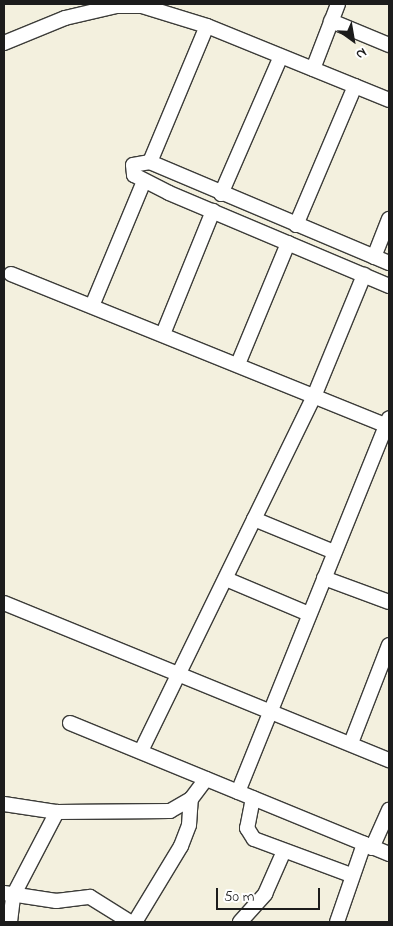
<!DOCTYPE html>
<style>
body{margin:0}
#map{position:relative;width:393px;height:926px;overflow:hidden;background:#f3f0de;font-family:"Indie Flower",sans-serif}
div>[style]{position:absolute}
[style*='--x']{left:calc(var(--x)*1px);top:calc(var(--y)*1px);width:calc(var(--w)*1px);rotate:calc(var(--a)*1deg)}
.roads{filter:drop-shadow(1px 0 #3c3c39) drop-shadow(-1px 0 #3c3c39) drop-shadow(0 1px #3c3c39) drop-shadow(0 -1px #3c3c39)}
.street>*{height:14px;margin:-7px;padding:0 7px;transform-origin:7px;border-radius:7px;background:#fff}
span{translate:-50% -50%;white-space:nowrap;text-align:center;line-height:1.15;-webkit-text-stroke:5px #fff;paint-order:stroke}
.frame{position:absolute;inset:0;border:5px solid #1c1c1c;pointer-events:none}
.north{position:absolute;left:328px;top:15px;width:50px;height:50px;-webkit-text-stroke:4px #fff;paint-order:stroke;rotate:148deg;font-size:14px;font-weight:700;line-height:20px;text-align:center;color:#1c1c1c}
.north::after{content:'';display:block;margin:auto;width:18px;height:22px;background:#1c1c1c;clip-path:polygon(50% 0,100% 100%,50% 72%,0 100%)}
.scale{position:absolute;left:216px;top:888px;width:104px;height:22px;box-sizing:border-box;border:2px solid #1c1c1c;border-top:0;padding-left:6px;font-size:15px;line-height:18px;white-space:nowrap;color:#1c1c1c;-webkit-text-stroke:4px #fff;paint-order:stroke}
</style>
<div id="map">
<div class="roads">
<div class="street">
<div style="--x:331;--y:21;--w:63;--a:22.5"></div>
<div style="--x:4;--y:43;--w:66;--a:-22.3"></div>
<div style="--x:65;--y:18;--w:52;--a:-13.2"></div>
<div style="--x:116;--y:6;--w:26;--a:0"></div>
<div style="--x:142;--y:6;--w:68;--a:17.1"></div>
<div style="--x:207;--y:26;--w:196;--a:22.1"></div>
<div style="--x:313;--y:69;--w:70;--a:-69"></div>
<div style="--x:150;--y:162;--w:147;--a:-67.3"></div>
<div style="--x:221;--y:194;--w:150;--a:-66.5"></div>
<div style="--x:296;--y:225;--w:151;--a:-67"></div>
<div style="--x:374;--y:257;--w:41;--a:-68.5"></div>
<div style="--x:389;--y:263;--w:259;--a:-157.1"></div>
<div style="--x:150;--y:162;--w:17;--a:170"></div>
<div style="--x:133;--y:165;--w:10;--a:84"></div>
<div style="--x:134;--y:175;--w:39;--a:27"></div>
<div style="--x:169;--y:193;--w:239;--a:22.9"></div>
<div style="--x:11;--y:274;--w:408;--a:22"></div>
<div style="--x:92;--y:306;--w:135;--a:-67.4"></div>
<div style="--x:163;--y:334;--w:133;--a:-67.9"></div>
<div style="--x:238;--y:364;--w:131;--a:-67.5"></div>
<div style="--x:254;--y:519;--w:87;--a:22.4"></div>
<div style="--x:324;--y:578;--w:69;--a:20.3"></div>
<div style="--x:226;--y:579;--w:90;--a:22.9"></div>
<div style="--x:4;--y:603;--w:416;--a:22.2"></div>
<div style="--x:70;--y:723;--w:345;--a:22.3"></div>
<div style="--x:351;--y:743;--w:105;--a:-68.8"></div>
<div style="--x:141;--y:751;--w:397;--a:-64"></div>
<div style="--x:315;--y:394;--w:129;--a:-67.6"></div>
<div style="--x:238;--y:792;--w:403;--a:-68"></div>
<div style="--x:253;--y:798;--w:31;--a:101"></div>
<div style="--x:247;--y:828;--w:13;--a:58"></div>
<div style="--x:254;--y:839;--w:103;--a:20.4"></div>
<div style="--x:4;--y:804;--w:54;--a:8.6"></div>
<div style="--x:57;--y:812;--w:113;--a:-0.5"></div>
<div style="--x:170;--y:811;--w:24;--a:-30"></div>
<div style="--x:191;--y:799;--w:25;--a:-53"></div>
<div style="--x:372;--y:848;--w:42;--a:-65.9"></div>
<div style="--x:4;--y:893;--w:53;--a:8.7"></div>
<div style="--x:56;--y:901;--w:34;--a:-7"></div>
<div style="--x:90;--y:897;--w:47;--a:32"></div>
<div style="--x:10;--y:922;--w:26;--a:-83"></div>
<div style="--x:13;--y:896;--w:95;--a:-62.4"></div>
<div style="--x:135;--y:922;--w:89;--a:-58.8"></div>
<div style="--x:181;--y:846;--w:22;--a:-69"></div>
<div style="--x:189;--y:825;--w:26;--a:-86"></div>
<div style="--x:240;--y:922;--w:38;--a:-48"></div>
<div style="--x:265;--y:894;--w:47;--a:-66.2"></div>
<div style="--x:337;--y:922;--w:83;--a:-70.9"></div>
</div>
</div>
<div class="frame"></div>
<div class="north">N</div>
<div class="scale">50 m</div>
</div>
